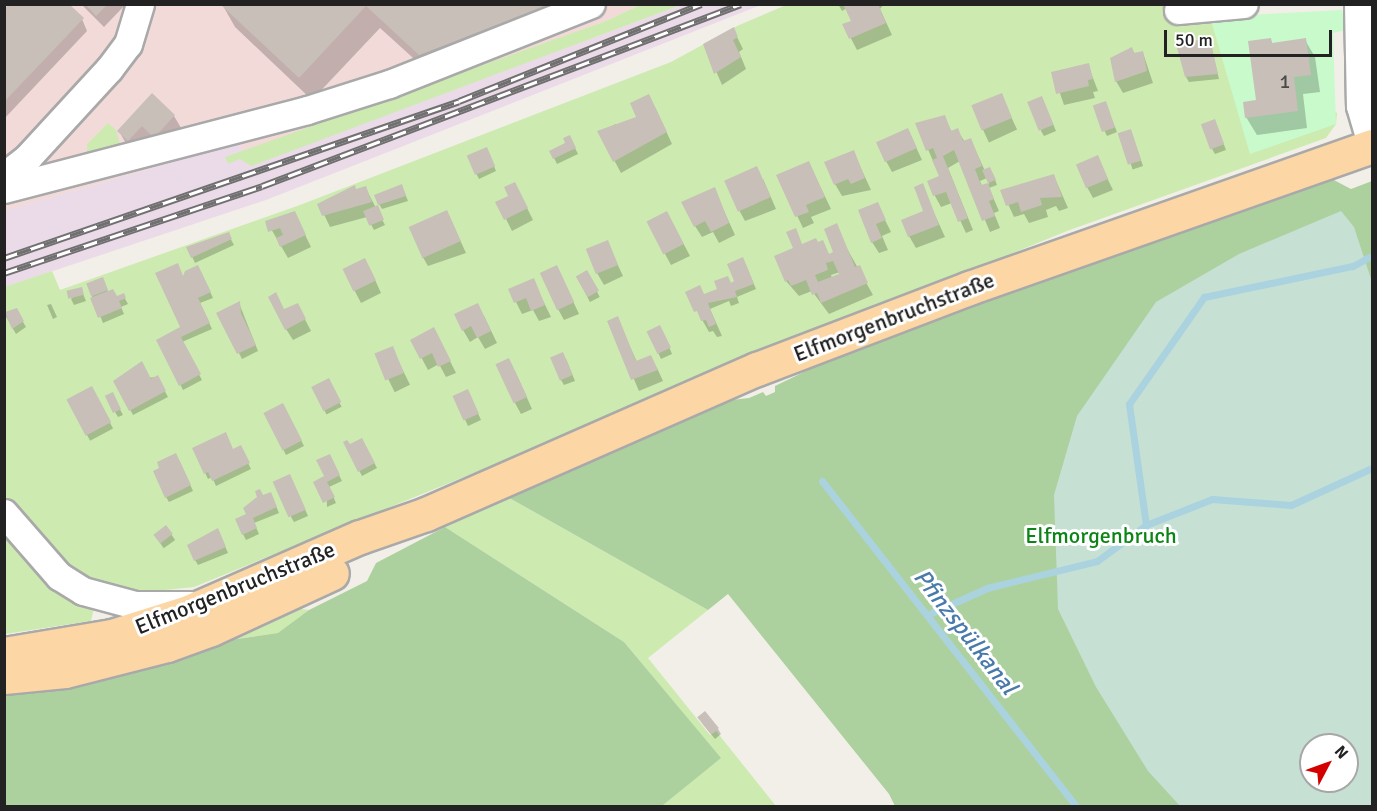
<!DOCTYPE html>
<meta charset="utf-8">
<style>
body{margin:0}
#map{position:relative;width:1377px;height:811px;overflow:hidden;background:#f2efe9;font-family:Signika,sans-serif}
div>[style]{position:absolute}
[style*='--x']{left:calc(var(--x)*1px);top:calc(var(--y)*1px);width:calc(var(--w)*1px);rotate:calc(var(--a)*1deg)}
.commercial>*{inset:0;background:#f2dad9}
.industrial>*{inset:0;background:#ebdbe8}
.grass>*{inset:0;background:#cdebb0}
.forest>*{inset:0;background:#add19e}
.wetland>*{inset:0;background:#c6e0d4}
.park>*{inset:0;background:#c8facc}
.shadow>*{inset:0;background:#0003;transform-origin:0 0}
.stream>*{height:7px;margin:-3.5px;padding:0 3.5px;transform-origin:3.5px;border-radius:3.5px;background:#aad3df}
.building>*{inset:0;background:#c7bfb8;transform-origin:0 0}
.roads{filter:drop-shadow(2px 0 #a9a9a9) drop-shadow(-2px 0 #a9a9a9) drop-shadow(0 2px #a9a9a9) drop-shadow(0 -2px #a9a9a9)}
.minor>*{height:27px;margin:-13.5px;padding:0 13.5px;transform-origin:13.5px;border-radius:13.5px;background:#fff}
.major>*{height:33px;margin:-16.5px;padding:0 16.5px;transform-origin:16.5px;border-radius:16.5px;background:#fcd6a4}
.rail>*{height:7px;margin-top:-3.5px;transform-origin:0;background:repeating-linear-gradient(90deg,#fff 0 14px,#707070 0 28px);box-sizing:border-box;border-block:2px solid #707070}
span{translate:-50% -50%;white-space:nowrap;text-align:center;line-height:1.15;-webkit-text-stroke:6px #fff;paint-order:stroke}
.number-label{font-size:20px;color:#4b4948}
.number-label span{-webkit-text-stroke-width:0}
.street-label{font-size:22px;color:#222}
.park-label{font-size:22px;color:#0c8416}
.water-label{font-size:24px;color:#4a7aab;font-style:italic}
.frame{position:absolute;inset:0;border:6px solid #222;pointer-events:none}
.north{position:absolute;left:1299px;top:733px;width:60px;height:60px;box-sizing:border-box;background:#fff;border:2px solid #a7a7a7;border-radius:50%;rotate:49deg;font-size:16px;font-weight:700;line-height:24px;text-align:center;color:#222}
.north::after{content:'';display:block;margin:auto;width:21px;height:27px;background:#d40000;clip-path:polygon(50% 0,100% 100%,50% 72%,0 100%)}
.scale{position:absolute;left:1164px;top:30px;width:168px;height:27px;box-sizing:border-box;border:3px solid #222;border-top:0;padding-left:8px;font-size:18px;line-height:21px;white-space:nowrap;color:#222;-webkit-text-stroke:4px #fff;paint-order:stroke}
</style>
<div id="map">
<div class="commercial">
<div style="clip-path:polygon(5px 5px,640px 5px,606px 21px,318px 127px,243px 151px,239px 143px,5px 211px)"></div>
</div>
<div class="industrial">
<div style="clip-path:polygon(681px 5px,761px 5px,266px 200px,5px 287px,4px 211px,239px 143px,251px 165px)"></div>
</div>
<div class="grass">
<div style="clip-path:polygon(640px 5px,681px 5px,251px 166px,240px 159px,228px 164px,225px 157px,606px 21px)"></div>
<div style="clip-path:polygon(786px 5px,1177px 5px,1210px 17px,1337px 113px,1336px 124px,1326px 138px,1067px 231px,194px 587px,137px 593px,110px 588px,77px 571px,43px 545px,5px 497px,4px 287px,52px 271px,60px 290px,300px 205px,671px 62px,737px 26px)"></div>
<div style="clip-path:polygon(108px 123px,116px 130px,121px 148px,87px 153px,87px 144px)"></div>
<div style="clip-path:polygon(506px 496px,708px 610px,648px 658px,710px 735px,716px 731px,776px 806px,662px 806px,720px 758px,624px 642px,445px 527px)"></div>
<div style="clip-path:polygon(4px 531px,94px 608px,91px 621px,5px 634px)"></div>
<div style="clip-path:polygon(294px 608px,309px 610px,279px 633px,223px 641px)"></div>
</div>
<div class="forest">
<div style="clip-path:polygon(evenodd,1332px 179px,1351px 189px,1372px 181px,1372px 806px,895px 806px,889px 794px,728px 594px,708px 610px,506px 496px,713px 402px,749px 398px,763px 392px,766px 396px,775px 392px,775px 386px,808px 370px,832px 351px,1332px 179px,1311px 745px,1347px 745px,1347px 781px,1311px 781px,1311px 745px)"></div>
<div style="clip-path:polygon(445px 527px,624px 642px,721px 758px,662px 806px,5px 806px,5px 689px,95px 681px,223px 641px,278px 633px,309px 610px,367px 581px,376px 563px)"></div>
</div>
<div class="wetland">
<div style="clip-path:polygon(evenodd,1341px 211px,1354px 227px,1372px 282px,1372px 806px,1180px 806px,1148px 771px,1096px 687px,1058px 609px,1054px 495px,1077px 416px,1156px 302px,1239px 254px,1341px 211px,1311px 745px,1347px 745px,1347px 781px,1311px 781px,1311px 745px)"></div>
</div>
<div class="park">
<div style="clip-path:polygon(1342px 10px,1346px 30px,1333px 33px,1336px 124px,1250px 154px,1210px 17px)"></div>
</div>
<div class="shadow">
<div style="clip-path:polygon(81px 4px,126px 4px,104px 27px)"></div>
<div style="clip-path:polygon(222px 4px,576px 4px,434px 77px,380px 28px,312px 100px,235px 27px)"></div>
<div style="clip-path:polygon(838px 4px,884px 4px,880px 9px,892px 35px,857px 50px,844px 25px,853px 21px,847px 8px,842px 11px)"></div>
<div style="clip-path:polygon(4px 11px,82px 19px,87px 31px,4px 119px)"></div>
<div style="clip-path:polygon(733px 29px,743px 49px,739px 52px,746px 69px,722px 85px,705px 45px)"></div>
<div style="clip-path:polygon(1209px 39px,1219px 79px,1189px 82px,1186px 77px)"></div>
<div style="clip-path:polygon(1270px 39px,1273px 44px,1305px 40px,1315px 57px,1320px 92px,1303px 94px,1307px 128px,1257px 135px,1246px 117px,1258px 102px)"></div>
<div style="clip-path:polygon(1132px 49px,1135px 54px,1143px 53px,1153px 83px,1123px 93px,1116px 81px)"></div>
<div style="clip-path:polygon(1088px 65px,1098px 91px,1093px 92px,1095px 98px,1064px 105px,1053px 73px)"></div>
<div style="clip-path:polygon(152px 95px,174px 116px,187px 138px,132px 154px,119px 131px)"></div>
<div style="left:1001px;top:95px;width:38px;height:31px;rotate:65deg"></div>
<div style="clip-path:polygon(1044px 103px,1056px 131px,1044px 136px,1041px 131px)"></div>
<div style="clip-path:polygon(1105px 103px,1117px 132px,1107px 136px,1104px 130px)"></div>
<div style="clip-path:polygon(655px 107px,672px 144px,621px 173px,599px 132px,616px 124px,618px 128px)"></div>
<div style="clip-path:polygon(evenodd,944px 117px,952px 132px,957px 130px,965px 142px,971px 140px,985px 171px,993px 174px,997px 185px,989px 188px,999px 211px,994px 213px,1000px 228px,990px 232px,960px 161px,948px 168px,973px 230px,966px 233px,952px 203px,941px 207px,935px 196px,929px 182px,940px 177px,917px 124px,944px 117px,987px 178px,989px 184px,982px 186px,980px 181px,987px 178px)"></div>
<div style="clip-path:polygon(1217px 126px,1226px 150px,1215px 154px,1212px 149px)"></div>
<div style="clip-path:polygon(908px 130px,922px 160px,892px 172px,886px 161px)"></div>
<div style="left:1131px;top:131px;width:37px;height:11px;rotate:71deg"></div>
<div style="clip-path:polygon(572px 142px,578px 154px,557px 164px,554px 158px)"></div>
<div style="clip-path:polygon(853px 151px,871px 190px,842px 196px,835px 184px)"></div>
<div style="clip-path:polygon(489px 154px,496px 171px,479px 179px,476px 173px)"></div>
<div style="clip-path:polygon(1097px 157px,1113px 190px,1093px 198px,1087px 187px)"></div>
<div style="clip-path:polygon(809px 163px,831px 209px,811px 217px,814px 223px,803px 228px,778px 176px)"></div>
<div style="clip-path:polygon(1054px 176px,1068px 208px,1059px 211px,1056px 206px,1046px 210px,1048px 217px,1029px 223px,1024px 214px,1014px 217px,1002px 191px)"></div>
<div style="clip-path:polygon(763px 179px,776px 209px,745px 221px,739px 210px)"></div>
<div style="clip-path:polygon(365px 187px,385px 225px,374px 230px,367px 217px,330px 227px,319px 204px)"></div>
<div style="clip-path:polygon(714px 189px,735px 235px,719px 243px,713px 232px,702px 237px,695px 226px)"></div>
<div style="clip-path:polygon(404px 191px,408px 201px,382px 209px,379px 204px)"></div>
<div style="clip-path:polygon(521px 196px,533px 220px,512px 231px,506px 219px)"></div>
<div style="clip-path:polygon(877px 204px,891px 232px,882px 236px,888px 250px,879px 253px,872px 242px)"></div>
<div style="clip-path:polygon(294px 212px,311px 247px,288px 258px,267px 222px)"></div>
<div style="clip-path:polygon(447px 212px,466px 253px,428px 266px,421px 254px)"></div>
<div style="clip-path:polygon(935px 215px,945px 237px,916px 248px,909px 236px)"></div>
<div style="clip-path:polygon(673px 224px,690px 256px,671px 265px,665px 254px)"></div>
<div style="clip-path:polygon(228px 234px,234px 245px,195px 263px,188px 248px)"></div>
<div style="clip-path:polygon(607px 242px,623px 276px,604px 285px,597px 273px)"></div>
<div style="clip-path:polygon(evenodd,802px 245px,829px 256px,845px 245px,873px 295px,829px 314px,812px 291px,799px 296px,786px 281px,802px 245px,843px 271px,844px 273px,832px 278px,831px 275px,843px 271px)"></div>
<div style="clip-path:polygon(746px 265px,756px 289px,737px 297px,739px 303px,731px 306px,729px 301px,710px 309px,722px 336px,717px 337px,713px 331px,709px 332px,687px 293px,704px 296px,736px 282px)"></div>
<div style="clip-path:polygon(557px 267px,579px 314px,564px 320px,558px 309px)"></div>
<div style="clip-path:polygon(344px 270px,371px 271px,381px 293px,361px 303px)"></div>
<div style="clip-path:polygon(201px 272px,213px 298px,200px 303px,212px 329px,182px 342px,202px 380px,183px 390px,158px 340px,182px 328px)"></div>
<div style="left:587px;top:272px;width:28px;height:11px;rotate:63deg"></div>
<div style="clip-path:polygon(533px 280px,551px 317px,539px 321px,533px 310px,522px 314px,510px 290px)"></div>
<div style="clip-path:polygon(105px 284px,108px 292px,116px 297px,123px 295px,128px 304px,121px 307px,124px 314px,103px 323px,92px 296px)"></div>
<div style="clip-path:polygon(81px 289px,86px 301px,74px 305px,71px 299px)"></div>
<div style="clip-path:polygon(239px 303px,258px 351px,242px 359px,219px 314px)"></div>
<div style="clip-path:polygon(51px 304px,57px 317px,53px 319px,47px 305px)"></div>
<div style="clip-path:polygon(297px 304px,311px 331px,293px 340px,286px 329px)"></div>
<div style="clip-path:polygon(16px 310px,26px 327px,16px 334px,4px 313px)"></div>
<div style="clip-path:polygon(484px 316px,497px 343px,485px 349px,478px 337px,470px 342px,463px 330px)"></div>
<div style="clip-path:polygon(617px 318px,637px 362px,657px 368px,663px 381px,639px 391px,609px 321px)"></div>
<div style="clip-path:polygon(648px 331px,663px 332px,672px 354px,661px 359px)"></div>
<div style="clip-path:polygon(412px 340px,440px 341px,456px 373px,446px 377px,439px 364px,428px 370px)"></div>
<div style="left:392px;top:348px;width:41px;height:17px;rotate:64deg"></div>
<div style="clip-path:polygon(566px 359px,575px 381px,564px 385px,561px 380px)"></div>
<div style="clip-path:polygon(515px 371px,532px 409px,521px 414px,515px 403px)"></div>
<div style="clip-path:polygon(157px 377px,168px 397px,133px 415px,115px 381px)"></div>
<div style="left:328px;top:380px;width:30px;height:17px;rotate:63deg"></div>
<div style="left:91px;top:387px;width:47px;height:26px;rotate:62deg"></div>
<div style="clip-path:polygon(454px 396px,470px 396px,481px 420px,468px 426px)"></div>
<div style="clip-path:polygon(115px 400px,123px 415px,118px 417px,115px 412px)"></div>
<div style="clip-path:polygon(283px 405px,304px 446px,286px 455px,283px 449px)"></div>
<div style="clip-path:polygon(362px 440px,377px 468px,362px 476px,345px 443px,349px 446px)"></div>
<div style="clip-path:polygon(194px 449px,243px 453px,251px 469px,216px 486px,212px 477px,208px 479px)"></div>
<div style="clip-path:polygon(179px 460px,193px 491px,169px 502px,166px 497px)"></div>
<div style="clip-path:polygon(332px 461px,342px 481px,329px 487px,336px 503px,327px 507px,326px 477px)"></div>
<div style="clip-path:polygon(292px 481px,308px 516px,294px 522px,291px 517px)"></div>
<div style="clip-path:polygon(263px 497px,273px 499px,279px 513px,254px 523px,259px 534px,246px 540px,243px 534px,248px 515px)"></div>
<div style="left:166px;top:527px;width:16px;height:14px;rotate:55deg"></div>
<div style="clip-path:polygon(220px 535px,228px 553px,198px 565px,195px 560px)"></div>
<div style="clip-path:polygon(702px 723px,718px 729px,721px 734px,715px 739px)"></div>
</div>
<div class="stream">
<div style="--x:822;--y:481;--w:412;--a:52"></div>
<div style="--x:1146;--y:525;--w:122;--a:-98"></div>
<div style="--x:1129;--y:404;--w:131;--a:-55"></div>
<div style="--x:1204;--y:297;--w:152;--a:-11.8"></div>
<div style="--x:1353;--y:266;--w:18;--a:-29"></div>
<div style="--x:927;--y:615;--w:66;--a:-24.2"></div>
<div style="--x:987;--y:588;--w:113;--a:-13.8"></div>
<div style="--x:1097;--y:561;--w:61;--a:-36.3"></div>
<div style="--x:1146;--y:525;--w:71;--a:-21.5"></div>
<div style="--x:1212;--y:499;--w:79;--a:4.3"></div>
<div style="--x:1291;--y:505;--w:89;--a:-24.6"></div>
</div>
<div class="building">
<div style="clip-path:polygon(9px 4px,69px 4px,84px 18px,4px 102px,4px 9px)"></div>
<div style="clip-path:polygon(85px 4px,108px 4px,96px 16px)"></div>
<div style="clip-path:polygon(220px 4px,549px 4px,549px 5px,419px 55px,366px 6px,299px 78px)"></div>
<div style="clip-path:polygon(843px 4px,878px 4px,886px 23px,849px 39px,842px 24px,851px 21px)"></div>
<div style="clip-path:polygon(734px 27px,738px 37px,733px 40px,741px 57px,714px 74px,703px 44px)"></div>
<div style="clip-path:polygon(1210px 38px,1218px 74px,1185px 77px,1176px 44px)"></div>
<div style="clip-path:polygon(1271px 38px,1272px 43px,1306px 38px,1311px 75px,1294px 77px,1298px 111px,1245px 118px,1243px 102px,1256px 100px,1248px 41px)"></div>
<div style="clip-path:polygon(1132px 47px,1134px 53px,1143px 51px,1147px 71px,1115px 82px,1110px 58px)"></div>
<div style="clip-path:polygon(1089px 63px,1093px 79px,1088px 80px,1089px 86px,1056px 94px,1051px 72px)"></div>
<div style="clip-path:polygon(152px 93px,175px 115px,154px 138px,142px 126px,128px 141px,117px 131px)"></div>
<div style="left:1002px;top:93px;width:27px;height:33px;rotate:68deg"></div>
<div style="clip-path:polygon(649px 94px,667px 132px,613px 162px,597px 131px,636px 117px,630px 103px)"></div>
<div style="left:1042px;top:96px;width:31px;height:16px;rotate:68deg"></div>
<div style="left:1106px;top:101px;width:28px;height:14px;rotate:71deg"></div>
<div style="clip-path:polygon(945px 115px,951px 131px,958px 128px,963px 141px,971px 138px,982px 166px,975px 169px,981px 185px,988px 183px,982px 170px,990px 167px,996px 180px,988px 183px,994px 199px,989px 201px,995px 216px,982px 221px,954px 150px,943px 156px,968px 218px,958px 222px,946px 192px,933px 196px,927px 181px,939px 176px,932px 160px,937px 158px,933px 148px,926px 151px,915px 123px)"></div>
<div style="left:1215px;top:119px;width:27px;height:15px;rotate:70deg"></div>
<div style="left:908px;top:128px;width:22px;height:35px;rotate:66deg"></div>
<div style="left:1131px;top:129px;width:33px;height:14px;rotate:72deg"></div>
<div style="clip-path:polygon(570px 135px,576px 148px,553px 159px,549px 151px,565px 143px,563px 138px)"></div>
<div style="left:487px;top:147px;width:21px;height:22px;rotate:67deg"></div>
<div style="clip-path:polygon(854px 150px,865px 178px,851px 184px,848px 179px,834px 185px,824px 162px)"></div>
<div style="left:1098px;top:155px;width:26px;height:24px;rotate:67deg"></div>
<div style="clip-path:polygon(809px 161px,825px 197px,806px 205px,809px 212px,795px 217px,776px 175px)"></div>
<div style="left:757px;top:166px;width:34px;height:36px;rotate:66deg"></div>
<div style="clip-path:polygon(1054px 174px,1062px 197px,1040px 198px,1042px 205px,1021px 212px,1018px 202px,1006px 206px,1000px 190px)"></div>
<div style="clip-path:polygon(515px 182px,528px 208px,504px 220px,495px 202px,508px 196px,504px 187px)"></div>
<div style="clip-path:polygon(923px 183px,939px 225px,908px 237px,901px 220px,923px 211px,914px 187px)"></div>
<div style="clip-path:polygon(402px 184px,406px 196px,378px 205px,374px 195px)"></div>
<div style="clip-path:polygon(355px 185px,356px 189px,366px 186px,372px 202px,322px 216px,317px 204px)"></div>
<div style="clip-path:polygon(715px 187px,729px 223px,711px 232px,705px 221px,694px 227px,681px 202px)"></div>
<div style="clip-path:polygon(878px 202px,886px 220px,876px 224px,882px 238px,871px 243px,858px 210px)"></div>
<div style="left:378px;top:205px;width:16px;height:16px;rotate:68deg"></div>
<div style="left:447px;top:210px;width:34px;height:42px;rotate:66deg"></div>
<div style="clip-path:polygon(295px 211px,306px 235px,280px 247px,276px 238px,283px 235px,280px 228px,268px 232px,265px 221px)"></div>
<div style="left:667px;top:211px;width:37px;height:23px;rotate:63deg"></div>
<div style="clip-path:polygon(evenodd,837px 223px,855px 267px,860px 265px,868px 283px,821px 303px,817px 293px,812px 295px,806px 280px,791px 286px,788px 280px,785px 282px,774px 256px,793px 248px,786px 232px,796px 228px,802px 244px,816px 238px,818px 242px,823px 240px,829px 254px,833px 252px,824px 229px,837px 223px,833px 261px,839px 274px,818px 282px,815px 275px,828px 270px,826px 263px,833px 261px)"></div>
<div style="clip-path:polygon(229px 232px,232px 239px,191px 258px,186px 247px)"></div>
<div style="left:608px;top:240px;width:27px;height:24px;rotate:68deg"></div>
<div style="clip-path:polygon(743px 257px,754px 284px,735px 291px,737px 297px,708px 303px,716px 324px,709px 327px,706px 320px,701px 321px,697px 311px,694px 312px,685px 292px,700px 285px,704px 294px,717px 289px,714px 281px,728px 276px,731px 283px,734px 281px,727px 264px)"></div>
<div style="left:365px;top:258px;width:25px;height:25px;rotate:64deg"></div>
<div style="clip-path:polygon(178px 263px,183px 276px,185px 271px,198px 265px,211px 292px,198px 298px,210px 323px,181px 337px,201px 374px,179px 386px,156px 340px,180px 327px,155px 273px)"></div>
<div style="left:557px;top:265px;width:41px;height:19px;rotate:65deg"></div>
<div style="left:587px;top:270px;width:24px;height:13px;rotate:60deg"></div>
<div style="left:103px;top:277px;width:14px;height:18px;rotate:69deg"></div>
<div style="clip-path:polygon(534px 278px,545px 305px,531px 311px,526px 298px,514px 303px,508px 289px)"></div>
<div style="left:82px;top:287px;width:8px;height:16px;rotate:76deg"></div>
<div style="clip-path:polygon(113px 289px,117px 296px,124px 293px,126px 298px,119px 301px,122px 308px,98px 318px,90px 298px)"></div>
<div style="clip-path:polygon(276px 292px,284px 309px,298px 303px,306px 319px,285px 330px,268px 297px)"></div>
<div style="clip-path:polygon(240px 301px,241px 313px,256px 345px,237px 354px,216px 313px)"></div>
<div style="clip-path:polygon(478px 303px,491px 331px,477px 338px,471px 326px,462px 331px,454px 314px)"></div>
<div style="clip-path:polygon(17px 308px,24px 321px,12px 329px,5px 312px)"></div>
<div style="clip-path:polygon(618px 316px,636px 361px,651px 355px,658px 370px,631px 380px,607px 321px)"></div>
<div style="left:660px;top:325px;width:25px;height:15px;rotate:64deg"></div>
<div style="clip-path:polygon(434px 327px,451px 361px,438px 367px,432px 353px,420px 359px,410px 340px)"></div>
<div style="left:393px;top:346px;width:29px;height:20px;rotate:68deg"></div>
<div style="left:563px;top:352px;width:25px;height:14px;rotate:67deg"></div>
<div style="left:509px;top:358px;width:43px;height:15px;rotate:65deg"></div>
<div style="clip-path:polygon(142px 361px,151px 379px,158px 375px,166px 391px,129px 411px,113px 381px)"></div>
<div style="left:329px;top:378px;width:27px;height:20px;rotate:63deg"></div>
<div style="left:92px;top:386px;width:41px;height:29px;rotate:62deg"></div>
<div style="left:468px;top:389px;width:27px;height:17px;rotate:66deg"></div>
<div style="left:113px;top:392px;width:19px;height:9px;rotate:65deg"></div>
<div style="left:283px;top:403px;width:42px;height:22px;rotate:63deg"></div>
<div style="clip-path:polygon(226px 432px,233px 449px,241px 445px,250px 463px,212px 481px,208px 472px,204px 474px,192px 448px)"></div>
<div style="clip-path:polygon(362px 438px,375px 463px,358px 472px,343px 442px,347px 440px,350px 444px)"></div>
<div style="clip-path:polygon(176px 453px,191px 485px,165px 498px,153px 471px,159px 468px,157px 462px)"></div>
<div style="clip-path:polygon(330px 454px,340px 475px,327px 482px,335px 497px,323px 503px,313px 482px,324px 476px,316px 460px)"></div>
<div style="left:290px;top:474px;width:39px;height:19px;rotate:66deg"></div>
<div style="clip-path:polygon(260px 489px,263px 495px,271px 492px,277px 507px,253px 518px,257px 528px,242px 535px,235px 519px,246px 514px,243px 508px,257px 497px,255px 491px)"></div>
<div style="left:166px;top:525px;width:11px;height:16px;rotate:52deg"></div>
<div style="clip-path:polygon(218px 528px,226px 547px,194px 561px,187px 545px)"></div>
<div style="left:705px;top:711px;width:22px;height:10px;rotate:51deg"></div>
</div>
<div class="roads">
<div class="minor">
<div style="--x:1358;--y:4;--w:102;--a:88.9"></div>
<div style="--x:1360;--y:106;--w:43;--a:73.7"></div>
<div style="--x:1178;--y:10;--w:66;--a:-5.2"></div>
<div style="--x:4;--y:176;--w:31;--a:-38"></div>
<div style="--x:28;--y:157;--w:120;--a:-47.4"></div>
<div style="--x:109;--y:69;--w:31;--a:-53"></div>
<div style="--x:128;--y:44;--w:42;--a:-73.3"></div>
<div style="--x:4;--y:189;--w:313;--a:-14.6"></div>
<div style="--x:307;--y:110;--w:86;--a:-17.6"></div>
<div style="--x:389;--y:84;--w:217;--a:-21.6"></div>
<div style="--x:4;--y:513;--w:84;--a:48.9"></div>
<div style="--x:59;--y:576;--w:28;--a:32"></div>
<div style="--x:83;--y:591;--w:54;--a:15.1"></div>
<div style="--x:135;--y:605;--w:55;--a:0"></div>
</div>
<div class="major">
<div style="--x:4;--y:654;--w:109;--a:-9.5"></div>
<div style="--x:112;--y:636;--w:80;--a:-17.5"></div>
<div style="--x:188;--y:612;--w:188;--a:-23.6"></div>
<div style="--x:360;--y:537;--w:70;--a:-19.2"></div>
<div style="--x:426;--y:514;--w:361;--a:-23.7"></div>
<div style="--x:757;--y:369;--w:227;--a:-20.9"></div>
<div style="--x:969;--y:288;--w:427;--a:-19.4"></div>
<div style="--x:4;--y:677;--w:61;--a:-5.6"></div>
<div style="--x:65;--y:671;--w:105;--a:-14.3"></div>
<div style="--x:167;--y:645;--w:47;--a:-20"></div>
<div style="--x:211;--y:629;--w:133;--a:-24.8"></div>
</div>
</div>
<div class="rail">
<div style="--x:4;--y:258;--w:481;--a:-19"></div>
<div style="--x:459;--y:101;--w:261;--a:-21.8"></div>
<div style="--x:4;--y:273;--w:272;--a:-18.6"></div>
<div style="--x:262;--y:186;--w:512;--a:-20.8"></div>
</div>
<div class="number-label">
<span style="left:1285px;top:81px">1</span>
</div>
<div class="street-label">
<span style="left:894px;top:317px;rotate:-21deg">Elfmorgenbruchstraße</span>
<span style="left:235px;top:588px;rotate:-22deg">Elfmorgenbruchstraße</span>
</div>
<div class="park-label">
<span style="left:1101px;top:536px">Elfmorgenbruch</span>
</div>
<div class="water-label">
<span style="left:965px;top:632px;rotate:52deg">Pfinzspülkanal</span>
</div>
<div class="frame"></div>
<div class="north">N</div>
<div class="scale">50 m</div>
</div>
